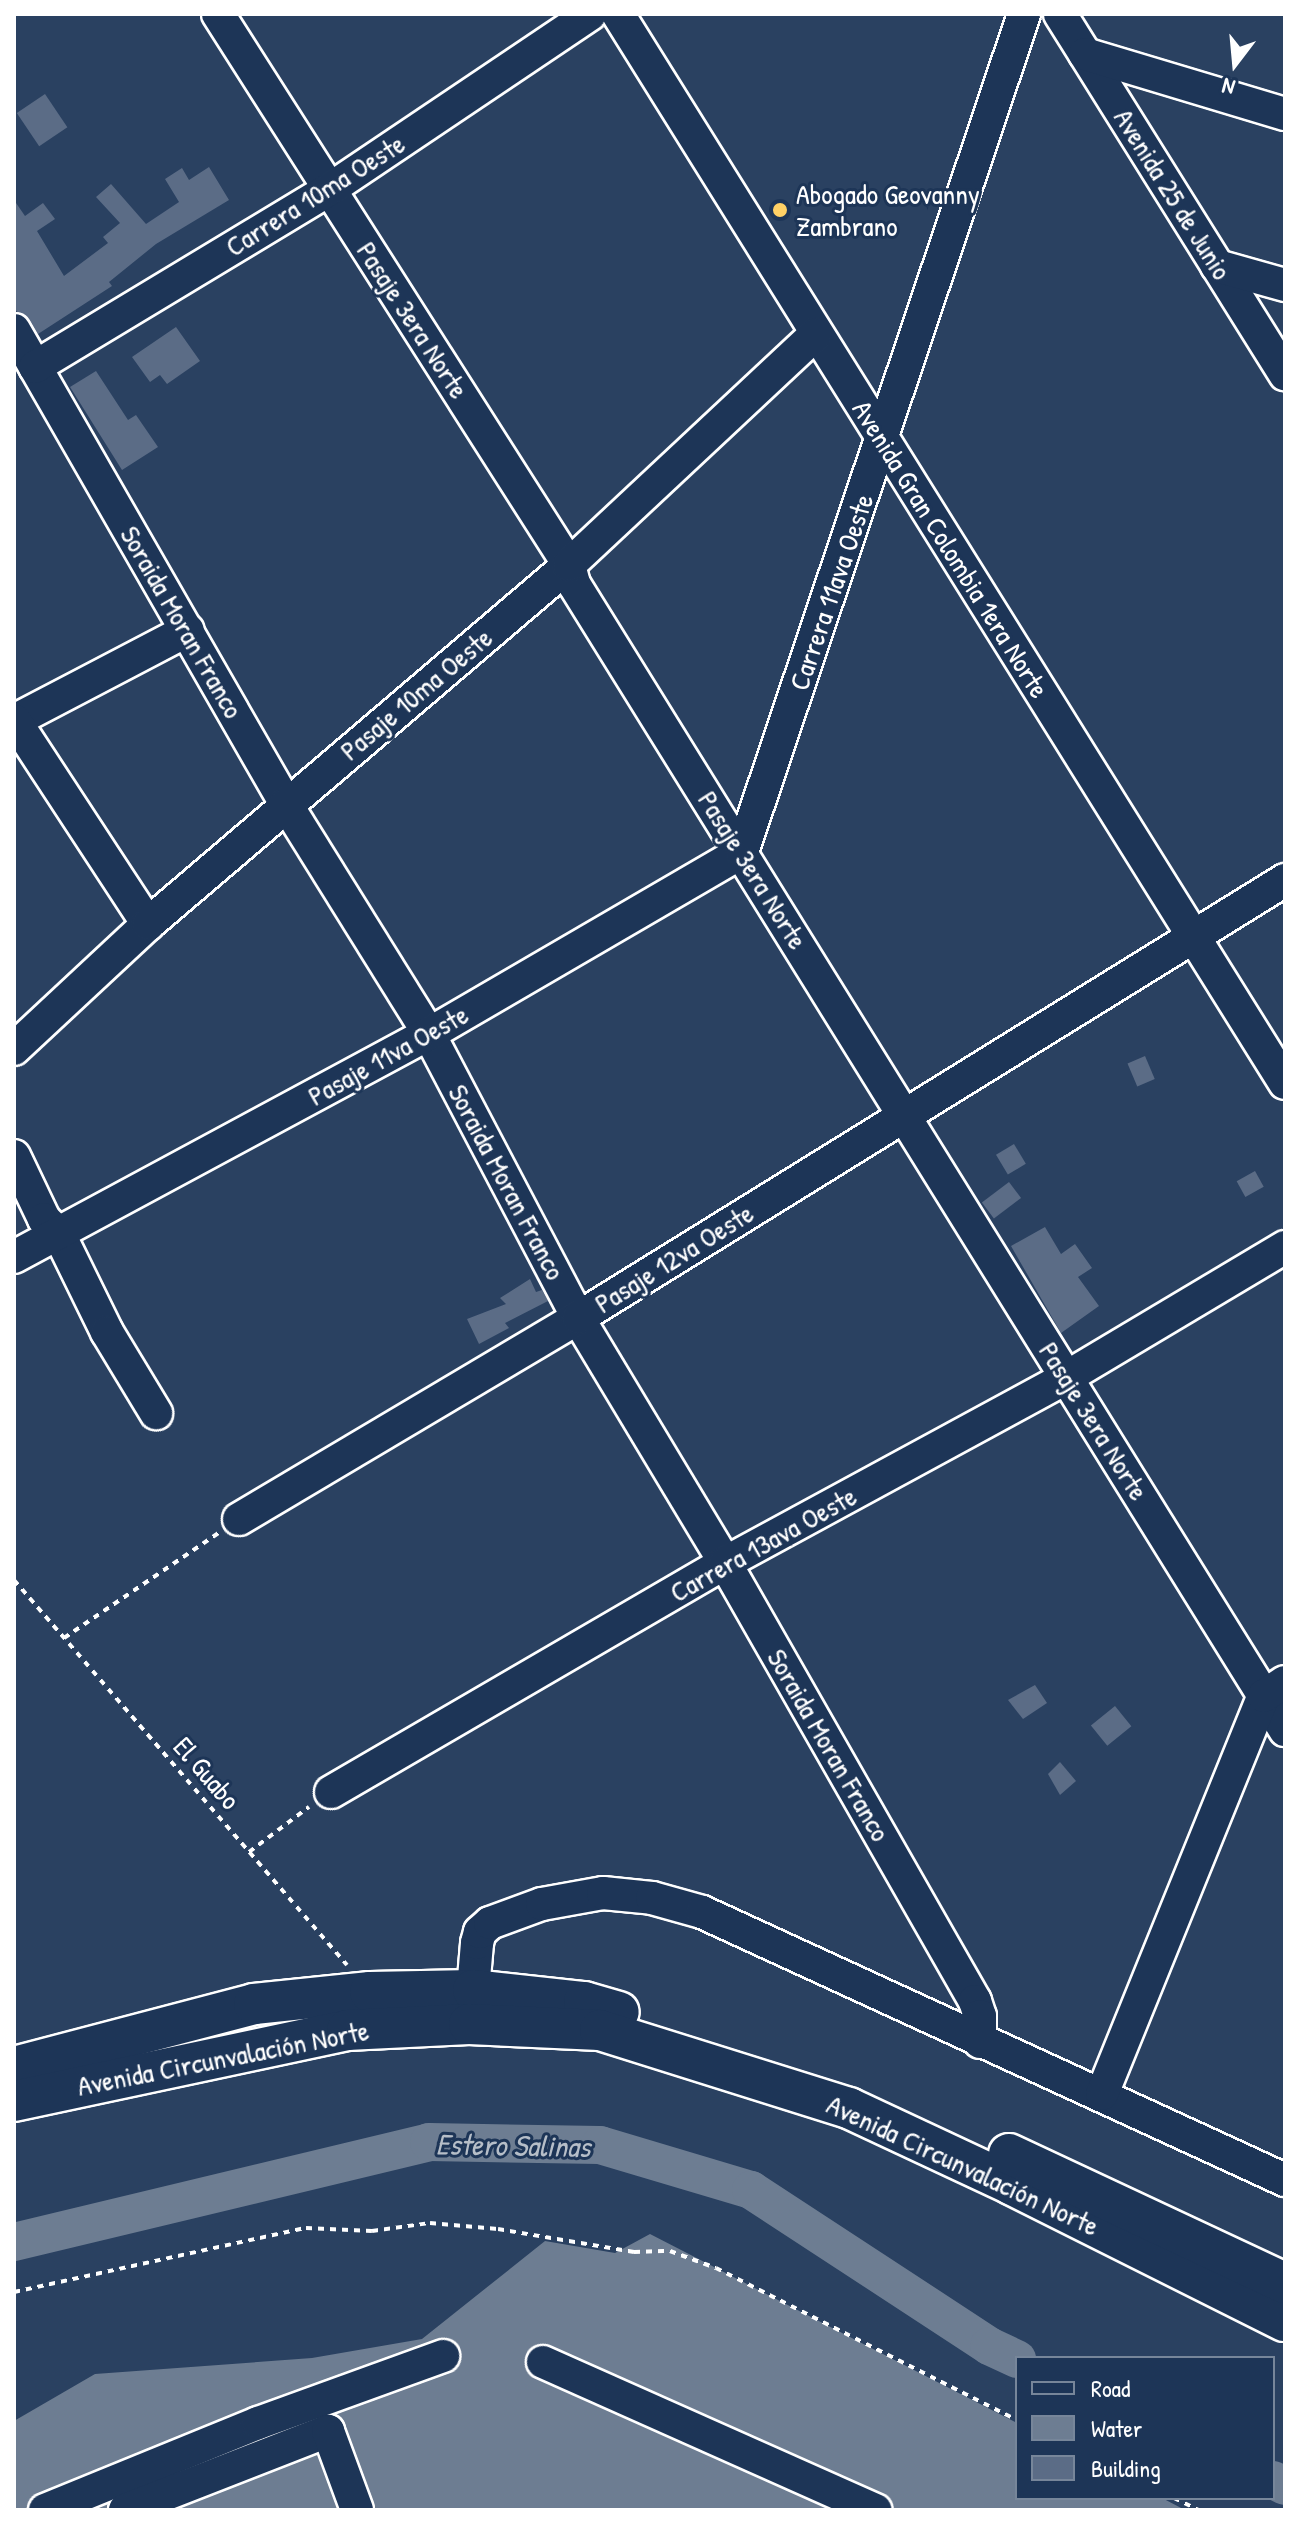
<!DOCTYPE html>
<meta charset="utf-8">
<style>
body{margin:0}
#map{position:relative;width:1299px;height:2524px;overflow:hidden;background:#2a4161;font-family:"Patrick Hand",sans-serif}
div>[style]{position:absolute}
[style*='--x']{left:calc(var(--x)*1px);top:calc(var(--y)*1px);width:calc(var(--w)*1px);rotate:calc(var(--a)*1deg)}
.water>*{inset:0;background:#6d7d92}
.river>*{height:38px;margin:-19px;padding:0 19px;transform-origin:19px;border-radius:19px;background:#6d7d92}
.building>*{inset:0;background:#5b6c86;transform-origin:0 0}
.path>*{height:4px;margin-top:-2px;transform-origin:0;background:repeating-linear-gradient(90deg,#fff 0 6px,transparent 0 12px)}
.roads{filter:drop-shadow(2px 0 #fff) drop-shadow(-2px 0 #fff) drop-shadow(0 2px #fff) drop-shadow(0 -2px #fff)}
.minor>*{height:32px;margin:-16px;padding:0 16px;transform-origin:16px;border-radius:16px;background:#1d3557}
.major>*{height:40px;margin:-20px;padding:0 20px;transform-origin:20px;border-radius:20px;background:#1d3557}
.dots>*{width:22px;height:22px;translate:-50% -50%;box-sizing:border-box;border:4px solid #1d3557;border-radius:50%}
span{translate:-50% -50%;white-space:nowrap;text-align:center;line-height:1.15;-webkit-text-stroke:6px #1d3557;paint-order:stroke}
.poi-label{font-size:28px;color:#fff}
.left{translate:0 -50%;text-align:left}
.street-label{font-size:28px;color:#fff}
.water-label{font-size:30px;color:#b6bec8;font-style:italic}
.frame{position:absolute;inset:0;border:16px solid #fff;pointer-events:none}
.legend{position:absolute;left:1015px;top:2356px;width:260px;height:144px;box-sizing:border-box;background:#1d3557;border:2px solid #77869a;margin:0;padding:10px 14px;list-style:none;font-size:24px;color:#fff}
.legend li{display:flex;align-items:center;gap:16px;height:40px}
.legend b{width:40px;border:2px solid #77869a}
.north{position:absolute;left:1195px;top:24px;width:80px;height:80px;-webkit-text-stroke:6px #1d3557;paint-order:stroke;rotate:196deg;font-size:22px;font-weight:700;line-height:32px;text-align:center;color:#fff}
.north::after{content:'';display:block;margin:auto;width:28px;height:36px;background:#fff;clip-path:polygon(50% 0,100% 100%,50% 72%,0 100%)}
</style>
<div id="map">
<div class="water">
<div style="clip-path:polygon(650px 2234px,1017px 2423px,1017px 2498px,1162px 2498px,1185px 2510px,14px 2510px,14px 2421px,95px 2374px,312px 2358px,422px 2339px,545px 2241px,615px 2253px)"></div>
</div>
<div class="river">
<div style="--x:14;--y:2242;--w:427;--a:-13.5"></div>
<div style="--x:429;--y:2142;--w:171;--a:1"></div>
<div style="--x:600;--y:2145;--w:158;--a:16.6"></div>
<div style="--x:751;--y:2190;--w:285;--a:33.2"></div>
<div style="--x:989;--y:2346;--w:31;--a:25"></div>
<div style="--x:1273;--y:2480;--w:13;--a:27"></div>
</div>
<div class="building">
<div style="left:45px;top:94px;width:40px;height:34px;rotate:56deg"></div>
<div style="clip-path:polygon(209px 167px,229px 200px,156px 244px,109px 282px,112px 286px,38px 334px,30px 320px,17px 312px,14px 307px,14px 200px,25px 216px,43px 203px,55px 219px,37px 231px,64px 276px,108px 243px,103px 237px,120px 223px,96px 197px,111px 184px,146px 224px,179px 202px,165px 179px,182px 168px,189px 180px)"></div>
<div style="clip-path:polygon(176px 327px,200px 361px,167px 384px,160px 375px,150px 382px,132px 357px)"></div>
<div style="clip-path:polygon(96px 371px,128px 420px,136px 415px,158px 447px,122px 470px,70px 387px)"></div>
<div style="left:1145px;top:1056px;width:25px;height:19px;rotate:67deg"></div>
<div style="left:1014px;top:1144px;width:23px;height:21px;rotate:59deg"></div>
<div style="left:1255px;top:1171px;width:18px;height:21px;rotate:61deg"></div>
<div style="left:1009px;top:1182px;width:20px;height:34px;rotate:53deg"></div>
<div style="clip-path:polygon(1045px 1227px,1061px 1254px,1075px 1244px,1092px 1268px,1078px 1277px,1099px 1306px,1061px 1333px,1011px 1246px)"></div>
<div style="clip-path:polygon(530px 1279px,536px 1292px,542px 1290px,548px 1301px,505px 1323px,509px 1328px,479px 1344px,467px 1319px,506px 1304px,500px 1298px)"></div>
<div style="clip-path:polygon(1035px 1685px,1047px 1703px,1023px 1719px,1008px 1700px)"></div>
<div style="left:1115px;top:1706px;width:26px;height:31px;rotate:51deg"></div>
<div style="clip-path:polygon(1060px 1762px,1076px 1781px,1060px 1795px,1048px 1774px)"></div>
</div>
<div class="path">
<div style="--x:14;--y:1580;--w:509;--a:49.14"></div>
<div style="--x:64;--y:1638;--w:189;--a:-34.2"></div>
<div style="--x:249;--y:1852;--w:75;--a:-36.9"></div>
<div style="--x:14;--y:2292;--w:299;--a:-12.4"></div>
<div style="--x:306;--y:2228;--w:66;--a:2.6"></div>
<div style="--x:372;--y:2231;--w:59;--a:-7.9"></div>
<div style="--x:430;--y:2223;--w:68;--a:5"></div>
<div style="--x:498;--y:2229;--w:138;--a:9.6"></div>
<div style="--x:634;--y:2252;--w:36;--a:-2"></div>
<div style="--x:670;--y:2251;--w:49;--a:20.3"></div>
<div style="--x:716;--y:2268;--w:337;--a:26.8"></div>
<div style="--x:1174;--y:2498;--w:28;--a:26"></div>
</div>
<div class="roads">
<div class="minor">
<div style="--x:218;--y:14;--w:653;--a:57.5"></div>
<div style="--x:569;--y:565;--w:20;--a:75"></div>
<div style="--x:574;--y:584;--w:1349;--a:58.18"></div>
<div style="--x:618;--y:14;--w:1260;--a:58.04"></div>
<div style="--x:1060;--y:14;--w:425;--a:58"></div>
<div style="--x:1085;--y:54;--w:209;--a:16.7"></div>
<div style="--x:1217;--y:266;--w:71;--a:15.6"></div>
<div style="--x:14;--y:330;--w:546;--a:60.15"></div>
<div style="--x:286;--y:804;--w:271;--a:58.1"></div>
<div style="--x:429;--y:1034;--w:321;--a:62.3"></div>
<div style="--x:578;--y:1318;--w:286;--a:59"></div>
<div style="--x:725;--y:1563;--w:504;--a:60.28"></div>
<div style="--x:975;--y:2001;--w:16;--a:72"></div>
<div style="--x:980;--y:2016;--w:26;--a:90"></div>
<div style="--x:35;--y:367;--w:345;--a:-31.1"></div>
<div style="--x:330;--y:189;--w:313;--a:-33.9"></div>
<div style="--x:14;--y:721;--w:196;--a:-27.6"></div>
<div style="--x:15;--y:721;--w:243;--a:56.8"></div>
<div style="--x:14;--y:1049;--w:183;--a:-43"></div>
<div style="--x:148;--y:924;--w:553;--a:-40.46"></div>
<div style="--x:569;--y:565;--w:338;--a:-43.1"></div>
<div style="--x:14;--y:1156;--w:70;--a:64.5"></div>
<div style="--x:44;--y:1219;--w:21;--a:45"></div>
<div style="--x:59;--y:1234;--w:109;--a:63.9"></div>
<div style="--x:107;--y:1332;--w:95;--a:58.8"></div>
<div style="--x:14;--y:1257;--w:471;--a:-28.3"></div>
<div style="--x:429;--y:1034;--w:362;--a:-30.2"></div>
<div style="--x:742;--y:852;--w:884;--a:-71.4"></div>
<div style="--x:239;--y:1519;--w:394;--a:-30.7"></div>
<div style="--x:578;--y:1318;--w:832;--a:-31.78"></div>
<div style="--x:331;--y:1792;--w:456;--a:-30.2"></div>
<div style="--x:725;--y:1563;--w:389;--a:-28.5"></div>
<div style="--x:1067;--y:1377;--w:254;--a:-30.8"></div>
<div style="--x:473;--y:1990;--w:47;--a:-85.1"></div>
<div style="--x:477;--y:1943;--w:11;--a:-75"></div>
<div style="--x:480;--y:1932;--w:13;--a:-42"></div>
<div style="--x:490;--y:1923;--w:55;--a:-20.1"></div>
<div style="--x:542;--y:1904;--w:62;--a:-10.2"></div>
<div style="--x:603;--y:1893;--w:49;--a:5.8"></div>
<div style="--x:652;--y:1898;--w:52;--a:15.6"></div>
<div style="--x:702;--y:1912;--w:642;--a:24.69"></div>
<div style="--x:1102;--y:2094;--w:430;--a:-67.9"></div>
<div style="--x:1264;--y:1696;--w:25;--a:-34"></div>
<div style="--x:543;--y:2362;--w:364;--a:24"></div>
<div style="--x:45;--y:2510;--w:230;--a:-22.2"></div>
<div style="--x:258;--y:2423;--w:197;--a:-19.9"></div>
<div style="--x:125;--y:2510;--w:218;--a:-21.3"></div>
<div style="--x:328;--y:2431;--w:84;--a:69.8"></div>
</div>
<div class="major">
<div style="--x:14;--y:2067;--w:248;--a:-14.7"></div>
<div style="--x:254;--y:2004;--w:117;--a:-5.9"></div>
<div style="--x:370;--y:1992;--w:103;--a:-1.1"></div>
<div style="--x:473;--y:1990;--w:112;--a:6.2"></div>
<div style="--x:584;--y:2002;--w:36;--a:16"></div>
<div style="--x:14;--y:2101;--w:340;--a:-12"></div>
<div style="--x:347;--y:2030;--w:122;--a:-2.8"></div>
<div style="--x:469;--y:2024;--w:131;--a:2.6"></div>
<div style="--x:600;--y:2030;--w:261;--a:17.4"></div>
<div style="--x:849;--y:2108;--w:179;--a:25.1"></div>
<div style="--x:1011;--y:2184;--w:306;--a:26.6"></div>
<div style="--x:1009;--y:2154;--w:305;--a:25.1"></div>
</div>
</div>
<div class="dots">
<div style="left:780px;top:210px;background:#ffd166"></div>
</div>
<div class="poi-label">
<span class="left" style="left:796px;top:210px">Abogado Geovanny<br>Zambrano</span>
</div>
<div class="street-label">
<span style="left:1173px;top:194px;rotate:58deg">Avenida 25 de Junio</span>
<span style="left:315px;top:195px;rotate:-32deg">Carrera 10ma Oeste</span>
<span style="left:413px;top:320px;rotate:57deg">Pasaje 3era Norte</span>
<span style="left:951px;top:549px;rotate:58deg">Avenida Gran Colombia 1era Norte</span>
<span style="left:831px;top:592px;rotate:-71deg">Carrera 11ava Oeste</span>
<span style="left:182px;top:622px;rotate:60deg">Soraida Moran Franco</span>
<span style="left:416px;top:694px;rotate:-40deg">Pasaje 10ma Oeste</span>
<span style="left:753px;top:870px;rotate:58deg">Pasaje 3era Norte</span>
<span style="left:388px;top:1055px;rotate:-29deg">Pasaje 11va Oeste</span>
<span style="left:507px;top:1182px;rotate:62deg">Soraida Moran Franco</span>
<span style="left:674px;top:1258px;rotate:-32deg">Pasaje 12va Oeste</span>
<span style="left:1094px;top:1421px;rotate:58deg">Pasaje 3era Norte</span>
<span style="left:763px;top:1544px;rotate:-29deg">Carrera 13ava Oeste</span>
<span style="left:829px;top:1745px;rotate:60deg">Soraida Moran Franco</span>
<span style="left:207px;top:1773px;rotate:49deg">El Guabo</span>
<span style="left:223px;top:2058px;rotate:-11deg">Avenida Circunvalación Norte</span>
<span style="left:963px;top:2165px;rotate:25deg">Avenida Circunvalación Norte</span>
</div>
<div class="water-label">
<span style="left:513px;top:2145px;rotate:1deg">Estero Salinas</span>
</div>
<div class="frame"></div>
<ul class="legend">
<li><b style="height:10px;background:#1d3557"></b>Road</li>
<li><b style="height:22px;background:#6d7d92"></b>Water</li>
<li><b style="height:22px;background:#5b6c86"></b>Building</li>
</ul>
<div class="north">N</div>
</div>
